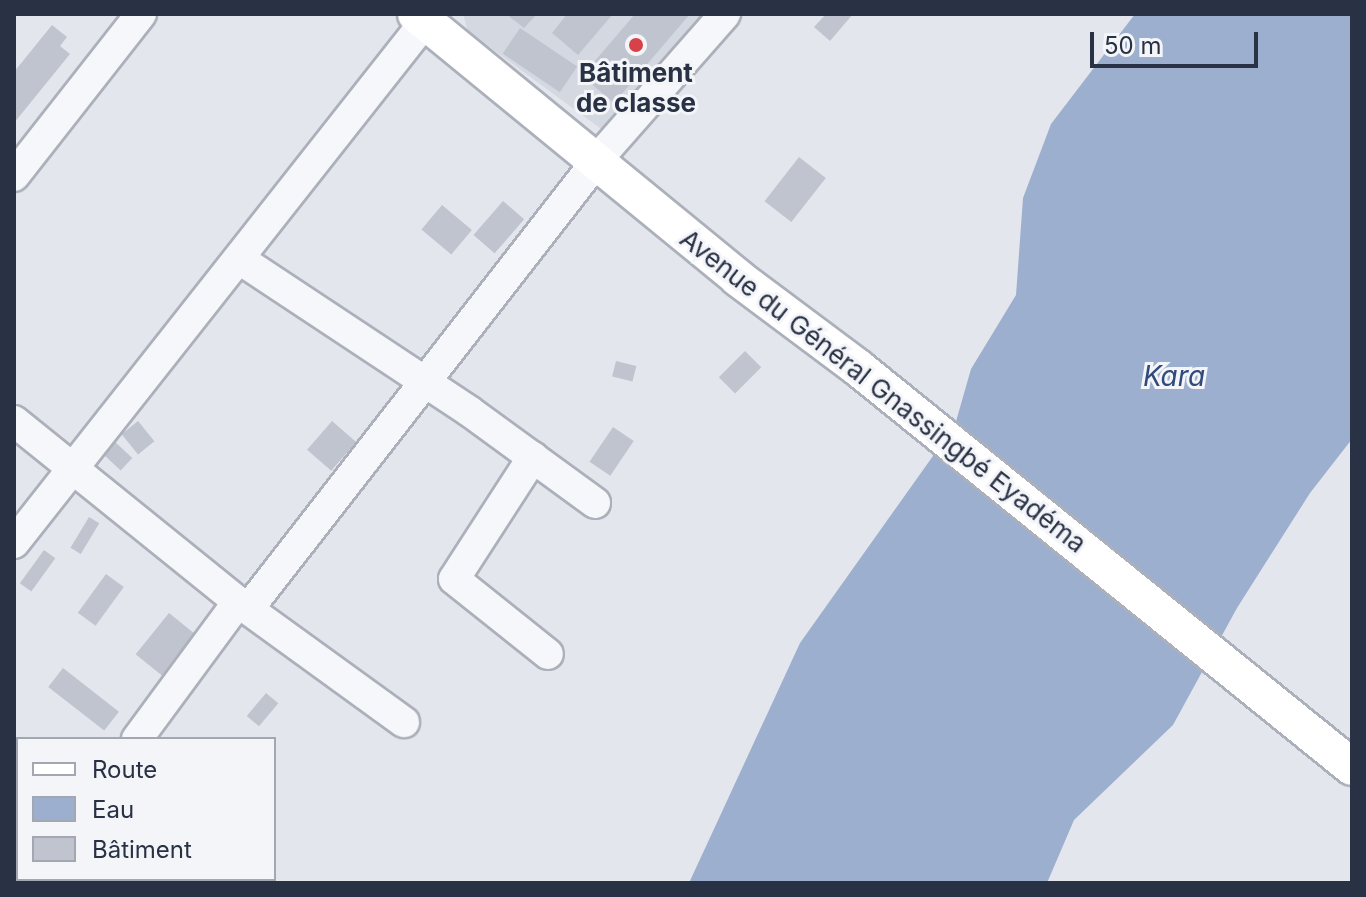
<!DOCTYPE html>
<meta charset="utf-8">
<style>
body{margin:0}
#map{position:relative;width:1366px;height:897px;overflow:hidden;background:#e3e6ec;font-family:Inter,sans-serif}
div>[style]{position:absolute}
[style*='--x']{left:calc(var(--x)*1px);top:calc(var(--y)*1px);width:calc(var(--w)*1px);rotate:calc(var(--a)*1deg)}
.built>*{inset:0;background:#d4d8e1}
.water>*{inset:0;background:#9cafce}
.building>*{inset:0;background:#c0c4cf;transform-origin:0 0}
.roads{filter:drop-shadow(2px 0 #abb0ba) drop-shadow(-2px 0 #abb0ba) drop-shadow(0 2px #abb0ba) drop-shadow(0 -2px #abb0ba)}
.minor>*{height:30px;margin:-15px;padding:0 15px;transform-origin:15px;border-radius:15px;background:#f6f7fa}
.major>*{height:36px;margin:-18px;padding:0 18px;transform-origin:18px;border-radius:18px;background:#fff}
.dots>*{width:22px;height:22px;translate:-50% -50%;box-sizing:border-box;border:4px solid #f3f5f9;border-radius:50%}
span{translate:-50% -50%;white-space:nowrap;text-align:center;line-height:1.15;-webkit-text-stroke:6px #f3f5f9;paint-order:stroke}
.poi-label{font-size:26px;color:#293145;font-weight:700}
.street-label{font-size:26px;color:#293145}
.water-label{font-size:28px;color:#304a7c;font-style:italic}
.frame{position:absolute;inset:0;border:16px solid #293145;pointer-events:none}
.legend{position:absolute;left:16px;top:737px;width:260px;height:144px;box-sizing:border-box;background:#f3f5f9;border:2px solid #a2a7b1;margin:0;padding:10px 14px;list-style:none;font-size:24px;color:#293145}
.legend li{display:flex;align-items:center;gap:16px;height:40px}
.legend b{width:40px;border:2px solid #a2a7b1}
.scale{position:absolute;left:1090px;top:32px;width:168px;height:36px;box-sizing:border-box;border:4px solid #293145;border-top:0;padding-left:10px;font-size:24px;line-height:28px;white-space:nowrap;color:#293145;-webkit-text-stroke:6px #f3f5f9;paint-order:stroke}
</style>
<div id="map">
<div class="built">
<div style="clip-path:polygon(463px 14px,708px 14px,608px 134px,468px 31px)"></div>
</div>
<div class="water">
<div style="clip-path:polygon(1135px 14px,1352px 14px,1352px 439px,1310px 493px,1237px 608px,1173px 725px,1074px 820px,1047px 883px,689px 883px,800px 643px,955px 425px,971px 369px,1016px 295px,1023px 198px,1051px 124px)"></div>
</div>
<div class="building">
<div style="clip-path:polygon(506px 14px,537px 14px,524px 28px)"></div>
<div style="clip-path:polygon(567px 14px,613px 14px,578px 55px,552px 33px)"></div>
<div style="clip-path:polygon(635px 14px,690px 14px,614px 103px,582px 76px)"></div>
<div style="clip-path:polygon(826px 14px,853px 14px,830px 41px,814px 27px)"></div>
<div style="clip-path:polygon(52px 25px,67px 37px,60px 46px,70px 54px,14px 123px,14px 72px)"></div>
<div style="left:520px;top:28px;width:69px;height:31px;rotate:34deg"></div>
<div style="left:799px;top:157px;width:34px;height:56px;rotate:38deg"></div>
<div style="left:503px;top:201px;width:28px;height:45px;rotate:41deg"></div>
<div style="left:442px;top:205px;width:39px;height:32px;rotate:40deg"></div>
<div style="left:745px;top:351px;width:23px;height:37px;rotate:45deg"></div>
<div style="left:616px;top:361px;width:21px;height:16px;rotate:14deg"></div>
<div style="left:138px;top:421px;width:26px;height:21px;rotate:51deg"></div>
<div style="left:332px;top:421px;width:32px;height:38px;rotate:41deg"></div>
<div style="left:613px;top:427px;width:25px;height:42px;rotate:34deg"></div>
<div style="left:114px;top:441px;width:25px;height:17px;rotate:43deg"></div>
<div style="left:89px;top:517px;width:12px;height:36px;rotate:31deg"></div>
<div style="left:44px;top:550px;width:14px;height:41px;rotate:36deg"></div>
<div style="left:106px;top:574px;width:22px;height:48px;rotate:36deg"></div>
<div style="left:169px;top:613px;width:35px;height:53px;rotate:39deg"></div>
<div style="left:63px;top:668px;width:71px;height:24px;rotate:38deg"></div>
<div style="left:266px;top:693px;width:16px;height:30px;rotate:40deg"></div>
</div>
<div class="roads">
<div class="minor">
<div style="--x:595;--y:162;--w:197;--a:-48.7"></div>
<div style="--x:14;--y:176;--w:206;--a:-51.9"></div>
<div style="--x:241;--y:260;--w:273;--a:33.5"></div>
<div style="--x:469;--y:411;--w:156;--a:36.1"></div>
<div style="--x:14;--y:421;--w:288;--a:38.9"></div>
<div style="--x:238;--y:602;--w:205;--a:35.9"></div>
<div style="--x:533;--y:457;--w:145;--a:122.9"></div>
<div style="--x:454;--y:579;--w:120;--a:38.6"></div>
<div style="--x:14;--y:543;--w:674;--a:-51.75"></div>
<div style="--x:249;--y:608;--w:565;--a:-52.12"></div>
<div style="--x:137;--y:739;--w:170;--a:-53.6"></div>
<div style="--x:14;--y:808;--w:5;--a:37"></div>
<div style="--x:106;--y:879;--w:6;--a:39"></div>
</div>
<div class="major">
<div style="--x:416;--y:14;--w:416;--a:39.3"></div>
<div style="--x:738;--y:278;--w:149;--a:36.8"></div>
<div style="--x:857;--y:367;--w:636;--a:38.94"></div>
</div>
</div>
<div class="dots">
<div style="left:636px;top:45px;background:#d74248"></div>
</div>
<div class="poi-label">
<span style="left:636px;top:88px">Bâtiment<br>de classe</span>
</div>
<div class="street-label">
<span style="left:883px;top:391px;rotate:38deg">Avenue du Général Gnassingbé Eyadéma</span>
</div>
<div class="water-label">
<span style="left:1174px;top:376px">Kara</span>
</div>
<div class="frame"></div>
<ul class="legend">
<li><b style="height:10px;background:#fff"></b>Route</li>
<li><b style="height:22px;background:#9cafce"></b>Eau</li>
<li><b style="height:22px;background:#c0c4cf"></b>Bâtiment</li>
</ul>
<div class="scale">50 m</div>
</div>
